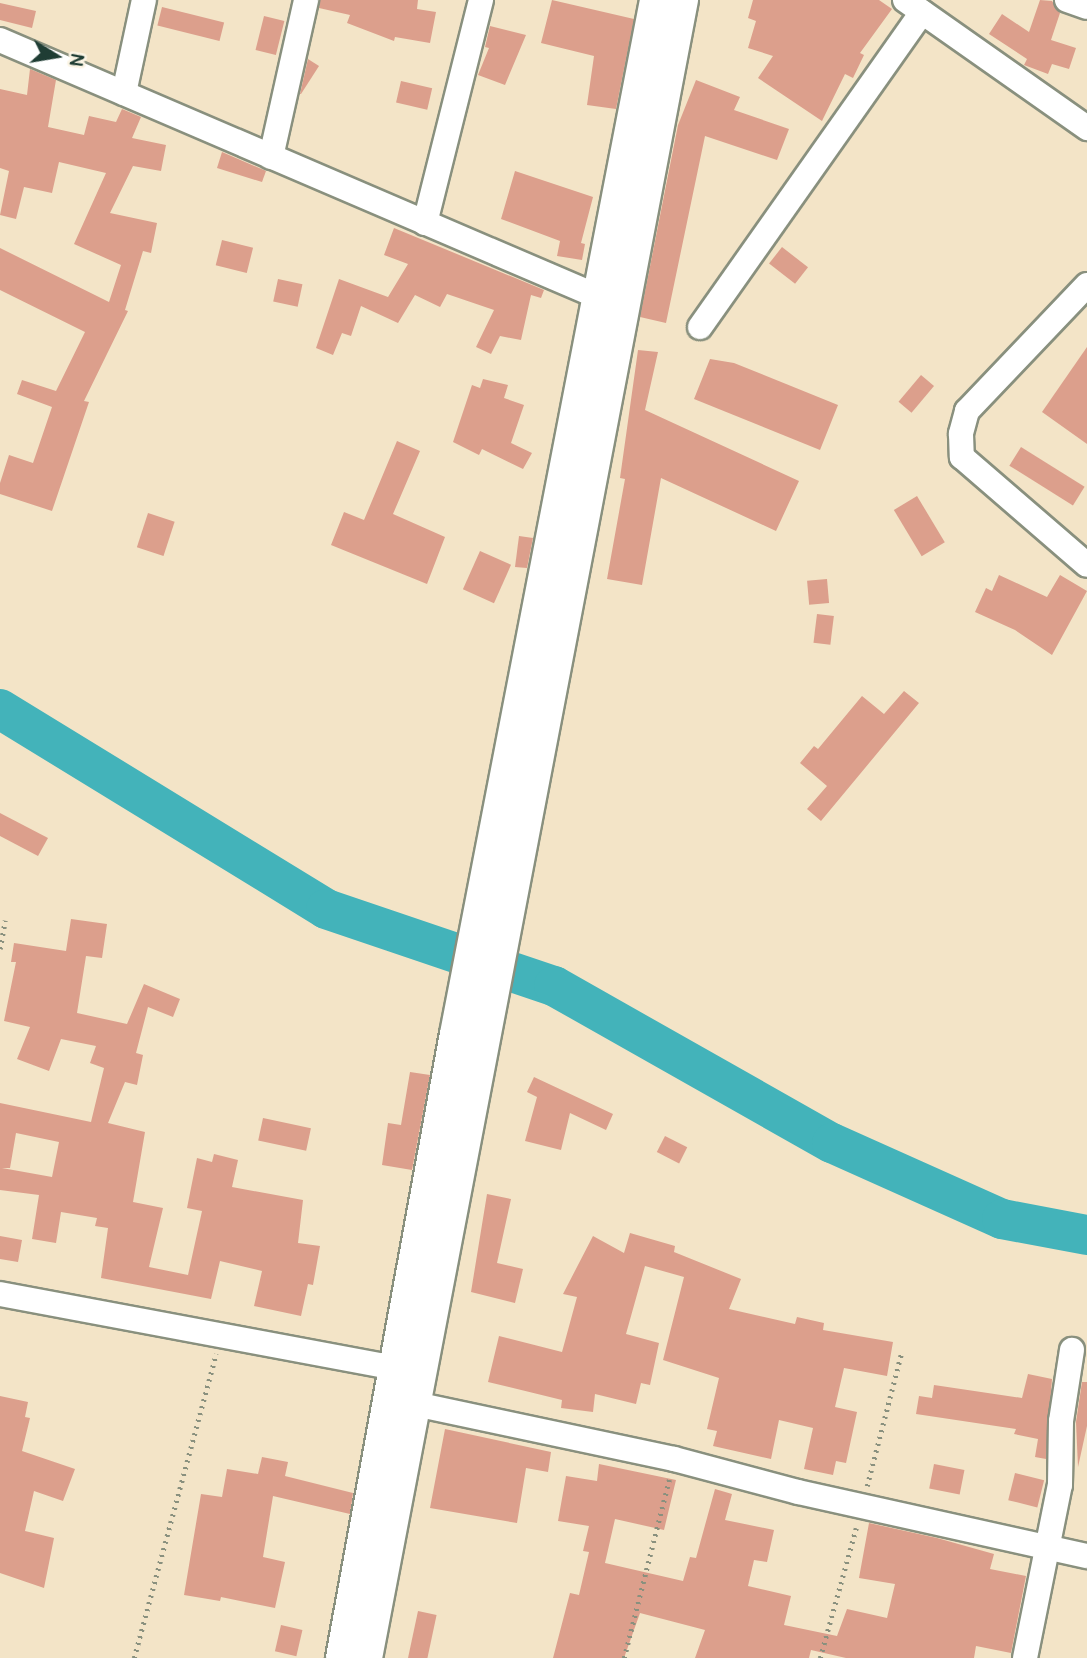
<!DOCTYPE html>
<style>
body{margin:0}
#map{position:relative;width:1087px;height:1658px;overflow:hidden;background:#f3e4c7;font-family:Pangolin,sans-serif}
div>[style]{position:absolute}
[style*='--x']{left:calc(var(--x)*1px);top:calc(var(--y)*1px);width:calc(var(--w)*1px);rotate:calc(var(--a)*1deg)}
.river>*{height:40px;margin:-20px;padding:0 20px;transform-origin:20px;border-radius:20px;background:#43b3ba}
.building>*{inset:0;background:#dc9f8c;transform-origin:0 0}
.path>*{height:4.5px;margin-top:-2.25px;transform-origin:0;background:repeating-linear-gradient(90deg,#89907e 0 2px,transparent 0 7px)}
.roads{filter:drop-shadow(2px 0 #89907e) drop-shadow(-2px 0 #89907e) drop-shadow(0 2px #89907e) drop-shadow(0 -2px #89907e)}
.minor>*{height:24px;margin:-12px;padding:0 12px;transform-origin:12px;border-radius:12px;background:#fff}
.major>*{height:32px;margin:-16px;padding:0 16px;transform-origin:16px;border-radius:16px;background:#fff}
span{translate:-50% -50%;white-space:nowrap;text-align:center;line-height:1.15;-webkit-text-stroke:6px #fcf5e5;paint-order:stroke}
.north{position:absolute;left:21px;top:21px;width:70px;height:70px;-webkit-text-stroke:5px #fcf5e5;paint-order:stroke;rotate:101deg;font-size:19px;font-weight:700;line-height:28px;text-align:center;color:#1f3d34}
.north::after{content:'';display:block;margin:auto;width:24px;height:32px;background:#1f3d34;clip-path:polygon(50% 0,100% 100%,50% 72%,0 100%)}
</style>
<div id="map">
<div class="river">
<div style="--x:0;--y:709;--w:382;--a:31.5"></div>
<div style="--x:326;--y:909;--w:241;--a:18.7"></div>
<div style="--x:554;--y:986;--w:319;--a:29.5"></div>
<div style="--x:832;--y:1143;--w:186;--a:24.1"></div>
<div style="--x:1002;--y:1219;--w:86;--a:10.7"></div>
</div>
<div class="building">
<div style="clip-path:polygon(320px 0,418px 0,417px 9px,436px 12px,430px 43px,395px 37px,394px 41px,347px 23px,350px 15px,319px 8px)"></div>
<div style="clip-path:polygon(552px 0,634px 19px,616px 109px,587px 105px,594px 56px,541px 43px)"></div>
<div style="clip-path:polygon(753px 0,879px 0,892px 9px,860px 53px,864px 55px,853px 78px,845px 74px,822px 121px,758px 78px,773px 56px,748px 48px,756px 21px,748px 18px)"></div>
<div style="clip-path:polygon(1040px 0,1052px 1px,1060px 13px,1051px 40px,1076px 48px,1069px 69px,1052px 64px,1048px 74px,1024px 65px,1027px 59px,989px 34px,1002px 14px,1029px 32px)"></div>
<div style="clip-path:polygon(0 3px,36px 11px,32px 28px,0 20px)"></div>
<div style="left:162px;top:7px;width:64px;height:19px;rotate:14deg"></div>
<div style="left:264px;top:16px;width:21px;height:35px;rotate:14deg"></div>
<div style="clip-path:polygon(490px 26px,526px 35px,505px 85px,478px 75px,489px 48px,485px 47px)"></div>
<div style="clip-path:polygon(308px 59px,319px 66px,301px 94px,300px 94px)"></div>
<div style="clip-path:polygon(30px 69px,56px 80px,48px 127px,84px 135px,89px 116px,116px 122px,122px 109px,141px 117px,132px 138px,166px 145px,161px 171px,133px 166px,110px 213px,157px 223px,151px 253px,143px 251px,125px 310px,128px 311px,84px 401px,89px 402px,52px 511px,0 494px,0 483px,9px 455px,33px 463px,52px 407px,17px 394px,22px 380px,56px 391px,85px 332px,0 290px,0 248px,109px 302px,121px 265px,74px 244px,106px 173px,59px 162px,52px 193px,24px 187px,16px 219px,0 215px,9px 171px,0 168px,0 89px,27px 95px)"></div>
<div style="clip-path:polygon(696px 80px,740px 97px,734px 110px,789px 129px,777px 160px,705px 136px,666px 323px,640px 317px,678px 125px)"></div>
<div style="left:401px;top:81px;width:32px;height:22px;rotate:13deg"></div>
<div style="clip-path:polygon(222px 152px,266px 171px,262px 182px,217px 168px)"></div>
<div style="clip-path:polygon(515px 171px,593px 197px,581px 243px,585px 244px,582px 260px,557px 256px,560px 241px,501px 219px)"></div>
<div style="clip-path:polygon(394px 228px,544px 290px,541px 298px,531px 295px,521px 340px,500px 336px,491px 354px,476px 347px,494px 310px,447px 294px,440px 307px,415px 295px,398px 323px,361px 306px,351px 336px,342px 333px,333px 355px,316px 348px,339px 279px,388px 297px,408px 264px,384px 255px)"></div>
<div style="left:222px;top:240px;width:32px;height:26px;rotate:14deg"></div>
<div style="left:782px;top:247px;width:33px;height:21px;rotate:38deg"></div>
<div style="left:278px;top:279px;width:25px;height:23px;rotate:12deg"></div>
<div style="clip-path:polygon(1087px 347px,1087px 444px,1042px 412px)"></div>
<div style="clip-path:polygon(638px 350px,658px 352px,645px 410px,799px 481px,776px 531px,661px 478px,642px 585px,607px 579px,625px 479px,620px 478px)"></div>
<div style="clip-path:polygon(710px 359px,734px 363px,838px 405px,820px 450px,694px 399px)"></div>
<div style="left:921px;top:375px;width:17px;height:35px;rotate:40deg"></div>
<div style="clip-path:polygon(483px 379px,508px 385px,504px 398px,524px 405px,511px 443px,532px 453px,523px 469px,482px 449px,479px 455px,453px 442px,472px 385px,480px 388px)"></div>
<div style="clip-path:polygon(397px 441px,420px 451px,393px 514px,445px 537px,427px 584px,331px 545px,344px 512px,364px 520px)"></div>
<div style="left:1021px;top:447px;width:75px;height:22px;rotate:32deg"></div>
<div style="left:917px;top:496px;width:54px;height:27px;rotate:59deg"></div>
<div style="left:148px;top:513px;width:28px;height:36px;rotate:18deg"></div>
<div style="clip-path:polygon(519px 536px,533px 538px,527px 568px,515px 567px)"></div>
<div style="left:480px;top:551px;width:34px;height:42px;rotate:24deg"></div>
<div style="clip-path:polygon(999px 575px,1047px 597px,1060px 575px,1087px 591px,1052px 655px,1015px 630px,975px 612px,986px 588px,992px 591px)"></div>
<div style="left:827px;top:579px;width:24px;height:20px;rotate:85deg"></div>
<div style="left:817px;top:614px;width:17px;height:29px;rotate:7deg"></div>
<div style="clip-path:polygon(904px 691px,919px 703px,821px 821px,807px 809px,827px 786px,800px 763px,814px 746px,818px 749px,862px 696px,884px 714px)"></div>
<div style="clip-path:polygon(0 813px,48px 838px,38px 856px,0 836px)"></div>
<div style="clip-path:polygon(evenodd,71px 919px,107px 924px,102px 958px,86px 956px,77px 1013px,127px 1024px,144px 984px,180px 999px,173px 1017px,148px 1007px,136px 1053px,143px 1055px,137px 1085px,125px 1082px,108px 1123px,145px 1132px,133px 1202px,163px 1208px,149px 1267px,188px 1275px,202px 1211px,187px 1208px,197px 1158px,212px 1162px,214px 1154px,238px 1160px,232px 1187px,303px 1200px,298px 1243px,320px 1246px,313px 1285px,308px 1284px,301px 1316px,254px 1306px,262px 1271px,220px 1261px,211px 1299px,101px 1278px,108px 1228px,95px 1226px,97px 1218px,61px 1212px,56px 1243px,32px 1239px,39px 1195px,0 1190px,0 1103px,91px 1122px,104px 1068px,90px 1063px,96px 1046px,61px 1039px,49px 1071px,17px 1059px,30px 1027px,4px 1021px,16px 962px,11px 962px,14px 943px,66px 951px,71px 919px,16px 1133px,59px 1142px,52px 1177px,2px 1168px,10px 1168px,16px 1133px)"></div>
<div style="clip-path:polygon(410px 1072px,430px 1075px,412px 1170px,382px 1165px,388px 1123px,401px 1125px)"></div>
<div style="clip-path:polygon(534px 1077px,613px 1114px,606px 1130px,570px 1113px,561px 1150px,525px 1141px,537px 1097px,527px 1092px)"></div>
<div style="left:263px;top:1118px;width:49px;height:23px;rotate:12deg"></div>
<div style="left:665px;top:1136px;width:25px;height:18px;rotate:27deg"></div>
<div style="clip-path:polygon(487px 1194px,511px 1199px,497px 1263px,523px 1269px,515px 1303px,471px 1292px)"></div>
<div style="clip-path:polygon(630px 1233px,675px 1246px,674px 1252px,741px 1279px,729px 1309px,795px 1324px,797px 1317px,824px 1323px,823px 1330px,893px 1342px,887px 1376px,844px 1368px,835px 1407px,857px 1412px,846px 1463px,836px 1461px,833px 1475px,804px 1469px,813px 1428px,779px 1420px,771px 1459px,713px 1446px,717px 1431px,707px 1429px,719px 1378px,663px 1360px,684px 1277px,645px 1266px,626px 1334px,659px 1343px,650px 1385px,641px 1383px,636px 1404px,595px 1394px,593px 1412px,561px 1408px,562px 1400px,488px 1382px,499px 1336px,562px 1352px,577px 1297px,563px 1294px,593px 1236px,624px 1253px)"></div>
<div style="clip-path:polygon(0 1236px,22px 1240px,18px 1262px,0 1259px)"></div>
<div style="clip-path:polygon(1028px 1374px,1052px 1379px,1046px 1459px,1035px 1457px,1038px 1439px,1014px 1434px,1016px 1429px,916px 1414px,919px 1396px,932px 1398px,934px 1385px,1022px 1398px)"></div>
<div style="clip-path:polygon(1082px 1382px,1087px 1382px,1087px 1426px,1078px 1467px,1076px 1422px)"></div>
<div style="clip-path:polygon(0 1396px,28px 1402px,25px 1417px,30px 1418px,22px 1451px,75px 1469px,63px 1501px,34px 1491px,25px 1531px,54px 1538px,44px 1588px,0 1573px)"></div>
<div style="clip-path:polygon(445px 1429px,551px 1452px,548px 1472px,526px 1468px,517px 1523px,430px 1508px)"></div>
<div style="clip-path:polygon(262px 1457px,288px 1462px,285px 1476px,353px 1493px,350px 1514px,273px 1496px,263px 1557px,285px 1562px,275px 1608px,221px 1597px,220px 1601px,184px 1595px,201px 1494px,222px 1497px,227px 1469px,258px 1474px)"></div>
<div style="clip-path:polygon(599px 1464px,676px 1480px,664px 1530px,615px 1519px,605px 1563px,683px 1581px,690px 1557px,696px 1558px,715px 1489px,732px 1494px,725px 1520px,774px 1530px,767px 1562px,754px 1560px,748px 1586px,791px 1596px,784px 1625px,837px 1636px,847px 1609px,887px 1618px,895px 1584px,859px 1578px,869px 1523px,937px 1538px,994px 1554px,990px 1569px,1026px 1576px,1011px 1653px,976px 1646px,974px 1658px,846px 1658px,811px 1650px,809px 1658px,695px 1658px,705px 1630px,640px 1613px,624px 1658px,553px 1658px,570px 1593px,579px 1595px,589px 1552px,583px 1551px,589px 1526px,558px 1521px,566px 1476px,597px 1481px)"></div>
<div style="left:934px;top:1464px;width:31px;height:25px;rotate:11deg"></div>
<div style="left:1015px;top:1473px;width:30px;height:28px;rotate:14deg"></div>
<div style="left:418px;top:1611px;width:19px;height:48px;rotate:12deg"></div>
<div style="left:281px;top:1625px;width:22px;height:27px;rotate:13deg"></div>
</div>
<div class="path">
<div style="--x:0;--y:949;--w:29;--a:-80"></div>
<div style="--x:867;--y:1486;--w:139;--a:-75.5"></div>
<div style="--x:134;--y:1658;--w:315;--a:-74.9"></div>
<div style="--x:624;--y:1658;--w:184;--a:-75.8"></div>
<div style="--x:820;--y:1658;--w:135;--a:-74.5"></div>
</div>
<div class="roads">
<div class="minor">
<div style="--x:905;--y:0;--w:223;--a:35.1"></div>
<div style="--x:1067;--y:0;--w:21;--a:19"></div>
<div style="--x:0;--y:40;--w:652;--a:23.22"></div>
<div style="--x:124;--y:93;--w:95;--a:-77.9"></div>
<div style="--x:271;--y:157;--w:161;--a:-77.4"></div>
<div style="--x:425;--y:223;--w:230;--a:-75.9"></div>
<div style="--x:1087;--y:285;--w:174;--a:133.6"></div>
<div style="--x:967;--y:411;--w:24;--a:105"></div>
<div style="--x:961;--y:434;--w:23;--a:88"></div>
<div style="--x:962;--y:457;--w:165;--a:40.8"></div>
<div style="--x:700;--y:327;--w:385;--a:-54.8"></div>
<div style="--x:0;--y:1294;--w:419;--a:10.6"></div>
<div style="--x:415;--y:1404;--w:265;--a:12"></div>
<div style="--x:674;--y:1459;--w:128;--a:14.9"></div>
<div style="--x:798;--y:1492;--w:296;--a:12.5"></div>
<div style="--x:1025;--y:1658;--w:177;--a:-78.6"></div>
<div style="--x:1060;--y:1485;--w:64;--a:-89.1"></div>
<div style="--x:1061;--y:1421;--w:72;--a:-81.2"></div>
</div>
<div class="major">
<div style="--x:342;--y:1658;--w:634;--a:-79.65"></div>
<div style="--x:456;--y:1034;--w:1053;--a:-79.05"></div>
<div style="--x:366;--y:1658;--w:1688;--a:-79.21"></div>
</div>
</div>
<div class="north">N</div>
</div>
